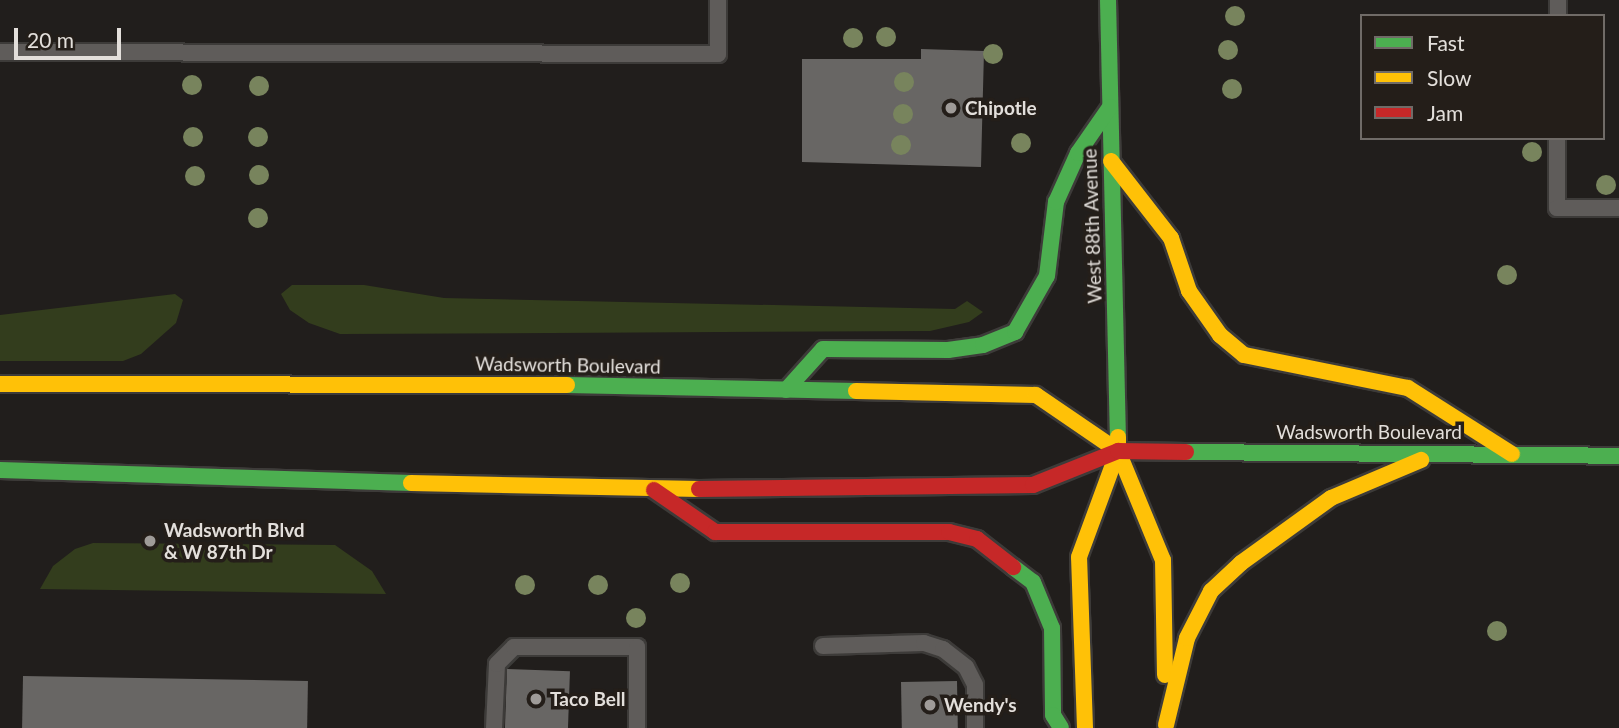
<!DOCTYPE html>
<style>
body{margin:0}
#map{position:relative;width:1619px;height:728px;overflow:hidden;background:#211e1c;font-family:Lato,sans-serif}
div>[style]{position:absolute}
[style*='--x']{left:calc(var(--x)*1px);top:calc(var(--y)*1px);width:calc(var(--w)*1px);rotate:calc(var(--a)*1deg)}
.green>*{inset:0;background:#333d1d}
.building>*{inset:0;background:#686664;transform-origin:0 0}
.roads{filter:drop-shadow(2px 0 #3d3b39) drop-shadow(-2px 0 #3d3b39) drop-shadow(0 2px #3d3b39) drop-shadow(0 -2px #3d3b39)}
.lane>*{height:16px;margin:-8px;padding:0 8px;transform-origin:8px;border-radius:8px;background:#5f5c5a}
.fast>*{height:16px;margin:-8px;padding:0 8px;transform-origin:8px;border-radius:8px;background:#4caf50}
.slow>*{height:16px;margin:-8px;padding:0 8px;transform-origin:8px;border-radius:8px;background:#ffc107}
.jam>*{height:16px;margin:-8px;padding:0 8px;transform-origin:8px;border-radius:8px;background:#c62828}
.trees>*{width:20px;height:20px;margin:-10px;border-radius:50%;background:#78845d}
.dots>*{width:19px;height:19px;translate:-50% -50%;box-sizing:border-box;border:4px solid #241e19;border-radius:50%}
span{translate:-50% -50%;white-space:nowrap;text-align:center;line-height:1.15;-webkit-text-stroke:7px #241e19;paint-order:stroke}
.poi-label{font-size:19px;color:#e3dfdb;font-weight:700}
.left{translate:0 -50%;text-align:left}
.street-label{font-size:19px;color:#e3dfdb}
.legend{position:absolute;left:1360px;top:14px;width:245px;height:126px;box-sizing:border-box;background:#241e19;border:2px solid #706b67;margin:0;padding:9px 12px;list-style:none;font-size:21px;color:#e3dfdb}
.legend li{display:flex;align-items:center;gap:14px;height:35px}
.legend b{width:35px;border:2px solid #706b67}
.scale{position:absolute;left:14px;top:28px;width:107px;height:32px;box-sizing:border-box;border:4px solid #e3dfdb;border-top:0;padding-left:9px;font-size:21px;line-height:24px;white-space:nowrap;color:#e3dfdb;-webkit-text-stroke:5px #241e19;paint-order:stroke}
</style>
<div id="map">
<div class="green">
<div style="clip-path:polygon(292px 285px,364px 285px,444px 298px,955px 309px,967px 301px,983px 312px,969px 322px,930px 331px,340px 334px,309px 323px,290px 310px,281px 294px)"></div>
<div style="clip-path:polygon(175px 294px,183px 300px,176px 323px,141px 354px,123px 361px,0 361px,0 315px)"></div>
<div style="clip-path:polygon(93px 543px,335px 545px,372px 571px,386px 594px,40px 589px,53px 566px,75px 549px)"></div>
</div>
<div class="building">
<div style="clip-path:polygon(921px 49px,984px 51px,981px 167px,802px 162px,802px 59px,921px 59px)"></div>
<div style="left:507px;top:669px;width:63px;height:59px;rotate:2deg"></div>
<div style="left:23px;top:676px;width:285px;height:52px;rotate:1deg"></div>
<div style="left:957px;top:681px;width:47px;height:56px;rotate:89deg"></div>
</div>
<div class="roads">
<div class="lane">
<div style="--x:1558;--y:16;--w:16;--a:-90"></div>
<div style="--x:0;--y:52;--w:718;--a:0.16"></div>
<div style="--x:718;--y:54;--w:54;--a:-90"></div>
<div style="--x:1557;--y:138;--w:70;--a:90"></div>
<div style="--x:1557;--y:208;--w:62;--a:0"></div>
<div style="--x:823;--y:646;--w:101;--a:-1.7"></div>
<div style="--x:924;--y:643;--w:20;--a:18"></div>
<div style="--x:943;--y:649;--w:29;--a:38"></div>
<div style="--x:966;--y:667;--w:20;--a:63"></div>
<div style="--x:975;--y:685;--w:43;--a:90"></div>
<div style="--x:494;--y:728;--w:64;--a:-87.3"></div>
<div style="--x:497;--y:664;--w:24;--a:-45"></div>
<div style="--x:514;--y:647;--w:123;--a:0"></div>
<div style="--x:637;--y:647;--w:81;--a:90"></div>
</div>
<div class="fast">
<div style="--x:1108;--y:0;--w:437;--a:88.7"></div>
<div style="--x:567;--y:385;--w:289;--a:1.2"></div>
<div style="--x:786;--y:390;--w:55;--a:-47.9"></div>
<div style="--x:823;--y:349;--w:125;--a:0.5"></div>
<div style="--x:948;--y:350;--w:35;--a:-8"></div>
<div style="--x:983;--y:345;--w:35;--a:-22"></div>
<div style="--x:1015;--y:332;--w:64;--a:-60.3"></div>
<div style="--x:1047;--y:276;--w:75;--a:-83.1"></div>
<div style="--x:1056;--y:202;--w:54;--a:-65.8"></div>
<div style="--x:1078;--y:153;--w:56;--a:-55.2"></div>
<div style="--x:1186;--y:452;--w:433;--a:0.5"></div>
<div style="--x:0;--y:470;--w:411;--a:1.8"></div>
<div style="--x:1013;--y:567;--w:25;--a:37"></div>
<div style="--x:1033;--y:582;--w:50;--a:67.6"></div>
<div style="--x:1052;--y:628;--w:87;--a:89.3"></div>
<div style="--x:1053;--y:715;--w:15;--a:58"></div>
</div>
<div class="slow">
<div style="--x:1111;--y:161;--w:98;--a:52.1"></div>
<div style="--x:1171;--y:238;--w:56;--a:71.2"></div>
<div style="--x:1189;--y:291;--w:54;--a:54.8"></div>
<div style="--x:1220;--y:335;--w:31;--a:40"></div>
<div style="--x:1244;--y:355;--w:167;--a:11.4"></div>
<div style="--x:1408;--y:388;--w:123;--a:32.4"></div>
<div style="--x:0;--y:384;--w:567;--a:0.1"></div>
<div style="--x:856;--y:391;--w:180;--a:1.3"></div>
<div style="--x:1036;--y:395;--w:99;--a:34.3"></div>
<div style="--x:1118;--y:451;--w:118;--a:67.6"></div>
<div style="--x:1163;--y:560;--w:115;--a:89"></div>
<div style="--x:411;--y:483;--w:288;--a:1.2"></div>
<div style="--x:1166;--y:725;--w:89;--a:-76.4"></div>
<div style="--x:1187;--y:638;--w:53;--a:-62.9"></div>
<div style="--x:1211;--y:591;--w:41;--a:-43"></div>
<div style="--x:1241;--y:563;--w:111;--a:-35.8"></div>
<div style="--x:1331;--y:498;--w:98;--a:-22.9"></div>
<div style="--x:1085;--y:728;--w:171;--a:-92"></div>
<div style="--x:1079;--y:557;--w:113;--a:-69.8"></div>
<div style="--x:1118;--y:451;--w:14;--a:-90"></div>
</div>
<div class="jam">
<div style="--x:699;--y:489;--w:334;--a:-0.7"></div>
<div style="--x:1033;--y:485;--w:92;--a:-21.8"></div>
<div style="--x:1118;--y:451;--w:68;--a:0.8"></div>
<div style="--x:654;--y:490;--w:74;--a:34.5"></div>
<div style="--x:715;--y:532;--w:234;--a:0"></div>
<div style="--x:949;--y:532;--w:29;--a:14"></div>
<div style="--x:977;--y:539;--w:46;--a:37.9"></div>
</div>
</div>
<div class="trees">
<div style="left:1235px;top:16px"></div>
<div style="left:886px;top:37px"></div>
<div style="left:853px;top:38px"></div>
<div style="left:1228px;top:50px"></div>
<div style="left:993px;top:54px"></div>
<div style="left:904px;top:82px"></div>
<div style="left:192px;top:85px"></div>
<div style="left:259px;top:86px"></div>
<div style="left:1232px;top:89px"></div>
<div style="left:903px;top:114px"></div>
<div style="left:193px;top:137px"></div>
<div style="left:258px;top:137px"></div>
<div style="left:1021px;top:143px"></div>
<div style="left:901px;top:145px"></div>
<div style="left:1532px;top:152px"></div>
<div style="left:259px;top:175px"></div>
<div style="left:195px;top:176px"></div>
<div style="left:1606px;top:185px"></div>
<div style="left:258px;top:218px"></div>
<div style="left:1507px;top:275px"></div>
<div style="left:680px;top:583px"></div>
<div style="left:525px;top:585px"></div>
<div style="left:598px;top:585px"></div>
<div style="left:636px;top:618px"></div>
<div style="left:1497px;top:631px"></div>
</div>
<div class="dots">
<div style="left:951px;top:108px;background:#9f9b98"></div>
<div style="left:150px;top:541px;background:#9f9b98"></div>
<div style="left:536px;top:699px;background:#9f9b98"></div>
<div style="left:930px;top:705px;background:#9f9b98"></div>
</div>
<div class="poi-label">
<span class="left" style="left:965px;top:108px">Chipotle</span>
<span class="left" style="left:164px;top:541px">Wadsworth Blvd<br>&amp; W 87th Dr</span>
<span class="left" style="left:550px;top:699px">Taco Bell</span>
<span class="left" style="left:944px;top:705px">Wendy's</span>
</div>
<div class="street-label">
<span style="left:1092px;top:226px;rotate:-92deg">West 88th Avenue</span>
<span style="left:568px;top:365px;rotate:1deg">Wadsworth Boulevard</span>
<span style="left:1369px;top:432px">Wadsworth Boulevard</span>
</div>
<ul class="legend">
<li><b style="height:9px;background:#4caf50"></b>Fast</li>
<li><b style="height:9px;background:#ffc107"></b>Slow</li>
<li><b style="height:9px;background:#c62828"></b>Jam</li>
</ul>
<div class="scale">20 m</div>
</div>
